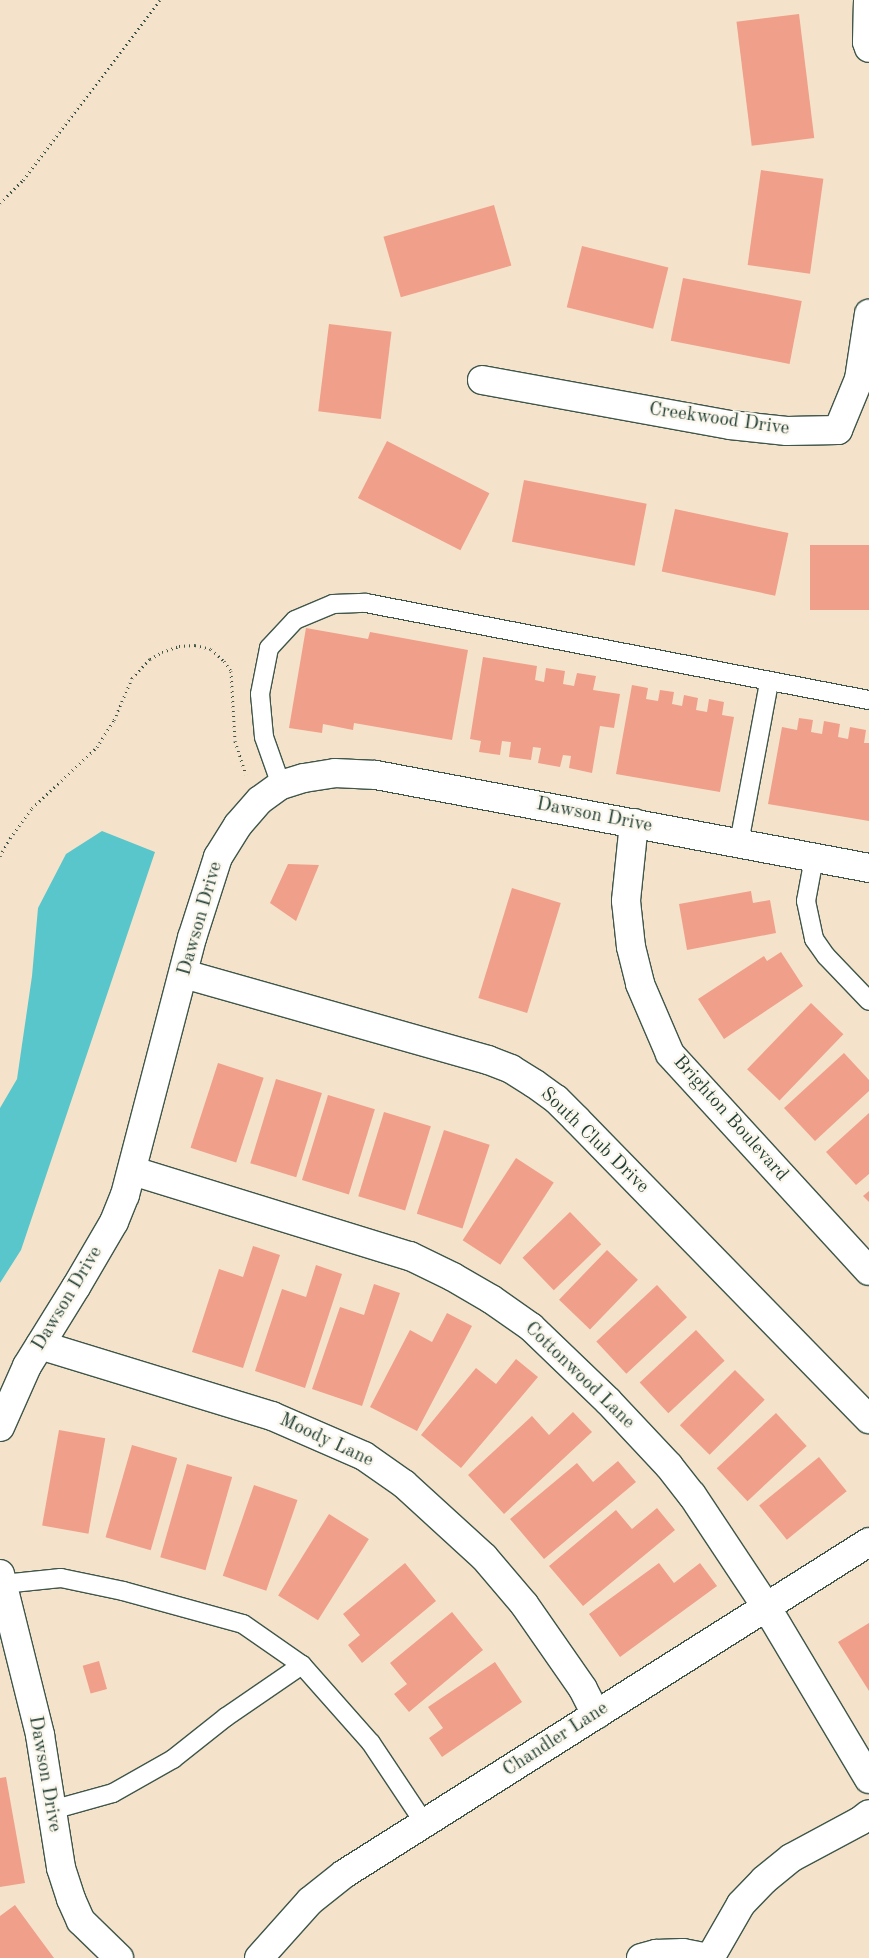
<!DOCTYPE html>
<style>
body{margin:0}
#map{position:relative;width:869px;height:1958px;overflow:hidden;background:#f4e3ca;font-family:"Old Standard TT",serif}
div>[style]{position:absolute}
[style*='--x']{left:calc(var(--x)*1px);top:calc(var(--y)*1px);width:calc(var(--w)*1px);rotate:calc(var(--a)*1deg)}
.water>*{inset:0;background:#59c6cc}
.building>*{inset:0;background:#f09f8a;transform-origin:0 0}
.path>*{height:3px;margin-top:-1.5px;transform-origin:0;background:repeating-linear-gradient(90deg,#3f564a 0 1px,transparent 0 5px)}
.roads{filter:drop-shadow(1px 0 #3f564a) drop-shadow(-1px 0 #3f564a) drop-shadow(0 1px #3f564a) drop-shadow(0 -1px #3f564a)}
.service>*{height:18px;margin:-9px;padding:0 9px;transform-origin:9px;border-radius:9px;background:#fff}
.minor>*{height:28px;margin:-14px;padding:0 14px;transform-origin:14px;border-radius:14px;background:#fff}
span{translate:-50% -50%;white-space:nowrap;text-align:center;line-height:1.15;-webkit-text-stroke:4.5px #fbf7ec;paint-order:stroke}
.street-label{font-size:19px;color:#1f3d34}
</style>
<div id="map">
<div class="water">
<div style="clip-path:polygon(102px 831px,155px 852px,21px 1250px,0 1283px,0 1108px,17px 1079px,32px 976px,38px 908px,66px 854px)"></div>
</div>
<div class="building">
<div style="left:799px;top:14px;width:125px;height:63px;rotate:83deg"></div>
<div style="left:761px;top:170px;width:63px;height:96px;rotate:8deg"></div>
<div style="left:494px;top:205px;width:63px;height:115px;rotate:74deg"></div>
<div style="left:582px;top:246px;width:89px;height:63px;rotate:14deg"></div>
<div style="left:683px;top:278px;width:121px;height:64px;rotate:11deg"></div>
<div style="left:329px;top:324px;width:63px;height:88px;rotate:7deg"></div>
<div style="left:387px;top:441px;width:115px;height:64px;rotate:27deg"></div>
<div style="left:524px;top:480px;width:125px;height:63px;rotate:11deg"></div>
<div style="left:675px;top:509px;width:116px;height:64px;rotate:12deg"></div>
<div style="left:869px;top:545px;width:65px;height:59px;rotate:90deg"></div>
<div style="clip-path:polygon(306px 628px,368px 639px,370px 632px,468px 650px,452px 740px,354px 723px,353px 730px,323px 724px,322px 733px,289px 728px)"></div>
<div style="clip-path:polygon(483px 657px,537px 666px,535px 680px,544px 682px,546px 668px,565px 671px,563px 684px,574px 686px,577px 673px,596px 676px,593px 690px,620px 694px,614px 728px,600px 726px,592px 773px,569px 768px,571px 756px,563px 755px,560px 767px,538px 763px,541px 748px,533px 747px,531px 760px,509px 757px,511px 742px,502px 741px,500px 755px,479px 752px,481px 741px,470px 739px)"></div>
<div style="clip-path:polygon(632px 685px,648px 688px,646px 699px,658px 701px,660px 690px,674px 692px,672px 704px,682px 706px,684px 695px,698px 698px,696px 710px,707px 712px,709px 699px,724px 702px,722px 715px,734px 717px,720px 792px,616px 774px)"></div>
<div style="clip-path:polygon(799px 718px,813px 720px,811px 732px,822px 734px,824px 721px,840px 724px,838px 737px,848px 739px,850px 727px,866px 730px,864px 743px,869px 743px,869px 821px,768px 804px,782px 727px,797px 730px)"></div>
<div style="clip-path:polygon(288px 864px,319px 865px,296px 921px,270px 903px)"></div>
<div style="left:512px;top:888px;width:51px;height:115px;rotate:17deg"></div>
<div style="clip-path:polygon(751px 891px,753px 903px,770px 900px,776px 933px,687px 950px,679px 904px)"></div>
<div style="clip-path:polygon(781px 952px,803px 986px,724px 1039px,698px 999px,764px 956px,767px 961px)"></div>
<div style="left:811px;top:1003px;width:45px;height:92px;rotate:44deg"></div>
<div style="clip-path:polygon(844px 1053px,869px 1080px,869px 1091px,815px 1141px,784px 1108px)"></div>
<div style="left:218px;top:1063px;width:48px;height:89px;rotate:18deg"></div>
<div style="left:276px;top:1079px;width:48px;height:88px;rotate:17deg"></div>
<div style="left:328px;top:1095px;width:49px;height:89px;rotate:17deg"></div>
<div style="left:384px;top:1112px;width:49px;height:88px;rotate:17deg"></div>
<div style="clip-path:polygon(869px 1113px,869px 1174px,856px 1185px,826px 1152px)"></div>
<div style="left:444px;top:1130px;width:48px;height:88px;rotate:18deg"></div>
<div style="left:516px;top:1158px;width:45px;height:98px;rotate:33deg"></div>
<div style="clip-path:polygon(869px 1191px,869px 1202px,863px 1196px)"></div>
<div style="left:570px;top:1212px;width:45px;height:66px;rotate:46deg"></div>
<div style="clip-path:polygon(253px 1246px,280px 1255px,243px 1368px,192px 1352px,219px 1269px,243px 1277px)"></div>
<div style="left:607px;top:1250px;width:43px;height:69px;rotate:44deg"></div>
<div style="clip-path:polygon(316px 1265px,342px 1274px,305px 1388px,255px 1371px,282px 1289px,306px 1297px)"></div>
<div style="clip-path:polygon(374px 1284px,400px 1293px,362px 1406px,312px 1389px,340px 1307px,364px 1315px)"></div>
<div style="left:657px;top:1285px;width:44px;height:83px;rotate:47deg"></div>
<div style="clip-path:polygon(447px 1313px,472px 1326px,417px 1431px,370px 1407px,410px 1330px,432px 1342px)"></div>
<div style="left:696px;top:1330px;width:42px;height:77px;rotate:47deg"></div>
<div style="clip-path:polygon(516px 1359px,538px 1377px,461px 1468px,421px 1435px,476px 1368px,496px 1384px)"></div>
<div style="left:735px;top:1370px;width:42px;height:78px;rotate:45deg"></div>
<div style="clip-path:polygon(573px 1412px,592px 1432px,504px 1514px,468px 1475px,532px 1416px,549px 1435px)"></div>
<div style="left:776px;top:1413px;width:45px;height:81px;rotate:47deg"></div>
<div style="left:59px;top:1430px;width:47px;height:97px;rotate:10deg"></div>
<div style="left:132px;top:1445px;width:47px;height:96px;rotate:16deg"></div>
<div style="left:819px;top:1457px;width:44px;height:77px;rotate:51deg"></div>
<div style="clip-path:polygon(618px 1461px,636px 1482px,544px 1559px,510px 1519px,577px 1463px,593px 1482px)"></div>
<div style="left:187px;top:1464px;width:47px;height:97px;rotate:16deg"></div>
<div style="left:254px;top:1485px;width:46px;height:96px;rotate:19deg"></div>
<div style="clip-path:polygon(657px 1508px,675px 1530px,583px 1606px,549px 1566px,616px 1510px,632px 1529px)"></div>
<div style="left:329px;top:1514px;width:47px;height:96px;rotate:32deg"></div>
<div style="clip-path:polygon(405px 1563px,436px 1601px,362px 1663px,348px 1645px,360px 1635px,343px 1614px)"></div>
<div style="clip-path:polygon(659px 1563px,674px 1583px,700px 1563px,717px 1586px,620px 1657px,589px 1614px)"></div>
<div style="clip-path:polygon(452px 1612px,483px 1650px,409px 1712px,394px 1694px,407px 1684px,390px 1663px)"></div>
<div style="clip-path:polygon(869px 1623px,869px 1691px,838px 1642px)"></div>
<div style="left:99px;top:1661px;width:29px;height:17px;rotate:74deg"></div>
<div style="clip-path:polygon(495px 1662px,522px 1702px,442px 1757px,429px 1738px,443px 1728px,428px 1707px)"></div>
<div style="clip-path:polygon(6px 1777px,25px 1883px,0 1887px,0 1778px)"></div>
<div style="clip-path:polygon(15px 1905px,37px 1935px,54px 1958px,0 1958px,0 1916px)"></div>
</div>
<div class="path">
<div style="--x:0;--y:203;--w:33;--a:-45"></div>
<div style="--x:23;--y:180;--w:226;--a:-52.7"></div>
<div style="--x:0;--y:856;--w:21;--a:-61"></div>
<div style="--x:10;--y:838;--w:37;--a:-54"></div>
<div style="--x:32;--y:808;--w:89;--a:-43.2"></div>
<div style="--x:97;--y:747;--w:32;--a:-58"></div>
<div style="--x:114;--y:720;--w:46;--a:-66.8"></div>
<div style="--x:132;--y:678;--w:26;--a:-47"></div>
<div style="--x:150;--y:659;--w:14;--a:-30"></div>
<div style="--x:162;--y:652;--w:18;--a:-19"></div>
<div style="--x:179;--y:646;--w:16;--a:-4"></div>
<div style="--x:195;--y:645;--w:16;--a:14"></div>
<div style="--x:211;--y:649;--w:18;--a:43"></div>
<div style="--x:224;--y:661;--w:12;--a:55"></div>
<div style="--x:231;--y:671;--w:70;--a:86.7"></div>
<div style="--x:235;--y:741;--w:35;--a:72"></div>
</div>
<div class="roads">
<div class="service">
<div style="--x:281;--y:785;--w:51;--a:-109.5"></div>
<div style="--x:264;--y:737;--w:43;--a:-95.3"></div>
<div style="--x:260;--y:694;--w:47;--a:-78.9"></div>
<div style="--x:269;--y:648;--w:38;--a:-47"></div>
<div style="--x:295;--y:620;--w:41;--a:-22.8"></div>
<div style="--x:333;--y:604;--w:33;--a:-2"></div>
<div style="--x:366;--y:603;--w:512;--a:10.92"></div>
<div style="--x:739;--y:843;--w:164;--a:-79.4"></div>
<div style="--x:814;--y:858;--w:44;--a:100.5"></div>
<div style="--x:806;--y:901;--w:39;--a:78"></div>
<div style="--x:814;--y:939;--w:21;--a:55"></div>
<div style="--x:826;--y:956;--w:62;--a:46.3"></div>
<div style="--x:3;--y:1584;--w:58;--a:-5.9"></div>
<div style="--x:61;--y:1578;--w:63;--a:11.8"></div>
<div style="--x:123;--y:1591;--w:124;--a:15.4"></div>
<div style="--x:243;--y:1624;--w:72;--a:34.8"></div>
<div style="--x:302;--y:1665;--w:104;--a:48.5"></div>
<div style="--x:371;--y:1743;--w:97;--a:56.3"></div>
<div style="--x:52;--y:1810;--w:63;--a:-15.6"></div>
<div style="--x:113;--y:1793;--w:69;--a:-29.5"></div>
<div style="--x:173;--y:1759;--w:68;--a:-38.4"></div>
<div style="--x:226;--y:1717;--w:92;--a:-34.4"></div>
</div>
<div class="minor">
<div style="--x:868;--y:0;--w:42;--a:91.4"></div>
<div style="--x:867;--y:42;--w:6;--a:72"></div>
<div style="--x:482;--y:380;--w:252;--a:10.3"></div>
<div style="--x:730;--y:425;--w:57;--a:6"></div>
<div style="--x:787;--y:431;--w:51;--a:-1.1"></div>
<div style="--x:838;--y:430;--w:55;--a:-67.6"></div>
<div style="--x:859;--y:379;--w:66;--a:-81.3"></div>
<div style="--x:634;--y:823;--w:78;--a:95.9"></div>
<div style="--x:626;--y:901;--w:46;--a:83.8"></div>
<div style="--x:631;--y:947;--w:38;--a:76"></div>
<div style="--x:640;--y:984;--w:76;--a:66.8"></div>
<div style="--x:670;--y:1054;--w:294;--a:47.5"></div>
<div style="--x:184;--y:974;--w:316;--a:15.8"></div>
<div style="--x:488;--y:1060;--w:25;--a:21"></div>
<div style="--x:511;--y:1069;--w:28;--a:32"></div>
<div style="--x:535;--y:1084;--w:26;--a:36"></div>
<div style="--x:556;--y:1099;--w:30;--a:45"></div>
<div style="--x:577;--y:1120;--w:418;--a:45.7"></div>
<div style="--x:133;--y:1171;--w:290;--a:17.1"></div>
<div style="--x:410;--y:1256;--w:48;--a:26"></div>
<div style="--x:453;--y:1277;--w:44;--a:30.1"></div>
<div style="--x:491;--y:1299;--w:49;--a:35"></div>
<div style="--x:531;--y:1327;--w:107;--a:43.9"></div>
<div style="--x:608;--y:1401;--w:89;--a:46.8"></div>
<div style="--x:669;--y:1466;--w:37;--a:52"></div>
<div style="--x:692;--y:1495;--w:136;--a:56.4"></div>
<div style="--x:767;--y:1608;--w:199;--a:59.2"></div>
<div style="--x:40;--y:1345;--w:243;--a:17"></div>
<div style="--x:272;--y:1416;--w:100;--a:23.5"></div>
<div style="--x:364;--y:1456;--w:49;--a:35"></div>
<div style="--x:404;--y:1484;--w:108;--a:42.4"></div>
<div style="--x:484;--y:1557;--w:62;--a:49.6"></div>
<div style="--x:524;--y:1604;--w:103;--a:55.2"></div>
<div style="--x:583;--y:1689;--w:29;--a:63"></div>
<div style="--x:0;--y:1427;--w:67;--a:-66.1"></div>
<div style="--x:27;--y:1366;--w:93;--a:-58.2"></div>
<div style="--x:76;--y:1287;--w:75;--a:-59.7"></div>
<div style="--x:114;--y:1222;--w:29;--a:-68"></div>
<div style="--x:125;--y:1195;--w:266;--a:-75.4"></div>
<div style="--x:192;--y:938;--w:85;--a:-72.2"></div>
<div style="--x:218;--y:857;--w:38;--a:-58"></div>
<div style="--x:238;--y:825;--w:33;--a:-49"></div>
<div style="--x:260;--y:800;--w:26;--a:-36"></div>
<div style="--x:281;--y:785;--w:24;--a:-17"></div>
<div style="--x:304;--y:778;--w:31;--a:-9"></div>
<div style="--x:335;--y:773;--w:41;--a:2.8"></div>
<div style="--x:376;--y:775;--w:502;--a:10.68"></div>
<div style="--x:0;--y:1574;--w:166;--a:76"></div>
<div style="--x:40;--y:1735;--w:135;--a:81"></div>
<div style="--x:61;--y:1868;--w:33;--a:72"></div>
<div style="--x:71;--y:1899;--w:24;--a:66"></div>
<div style="--x:81;--y:1921;--w:53;--a:44.2"></div>
<div style="--x:259;--y:1958;--w:76;--a:-48.2"></div>
<div style="--x:310;--y:1901;--w:43;--a:-38.5"></div>
<div style="--x:344;--y:1874;--w:621;--a:-32.31"></div>
<div style="--x:641;--y:1958;--w:16;--a:-15"></div>
<div style="--x:656;--y:1954;--w:27;--a:-2"></div>
<div style="--x:683;--y:1953;--w:26;--a:11"></div>
<div style="--x:710;--y:1958;--w:62;--a:-60.1"></div>
<div style="--x:741;--y:1904;--w:33;--a:-46"></div>
<div style="--x:764;--y:1880;--w:35;--a:-39"></div>
<div style="--x:791;--y:1858;--w:78;--a:-28.2"></div>
<div style="--x:860;--y:1821;--w:11;--a:-38"></div>
</div>
</div>
<div class="street-label">
<span style="left:719px;top:420px;rotate:8deg">Creekwood Drive</span>
<span style="left:594px;top:816px;rotate:11deg">Dawson Drive</span>
<span style="left:201px;top:919px;rotate:-74deg">Dawson Drive</span>
<span style="left:730px;top:1119px;rotate:48deg">Brighton Boulevard</span>
<span style="left:594px;top:1141px;rotate:44deg">South Club Drive</span>
<span style="left:68px;top:1299px;rotate:-59deg">Dawson Drive</span>
<span style="left:579px;top:1376px;rotate:44deg">Cottonwood Lane</span>
<span style="left:326px;top:1441px;rotate:25deg">Moody Lane</span>
<span style="left:556px;top:1740px;rotate:-33deg">Chandler Lane</span>
<span style="left:44px;top:1774px;rotate:80deg">Dawson Drive</span>
</div>
</div>
